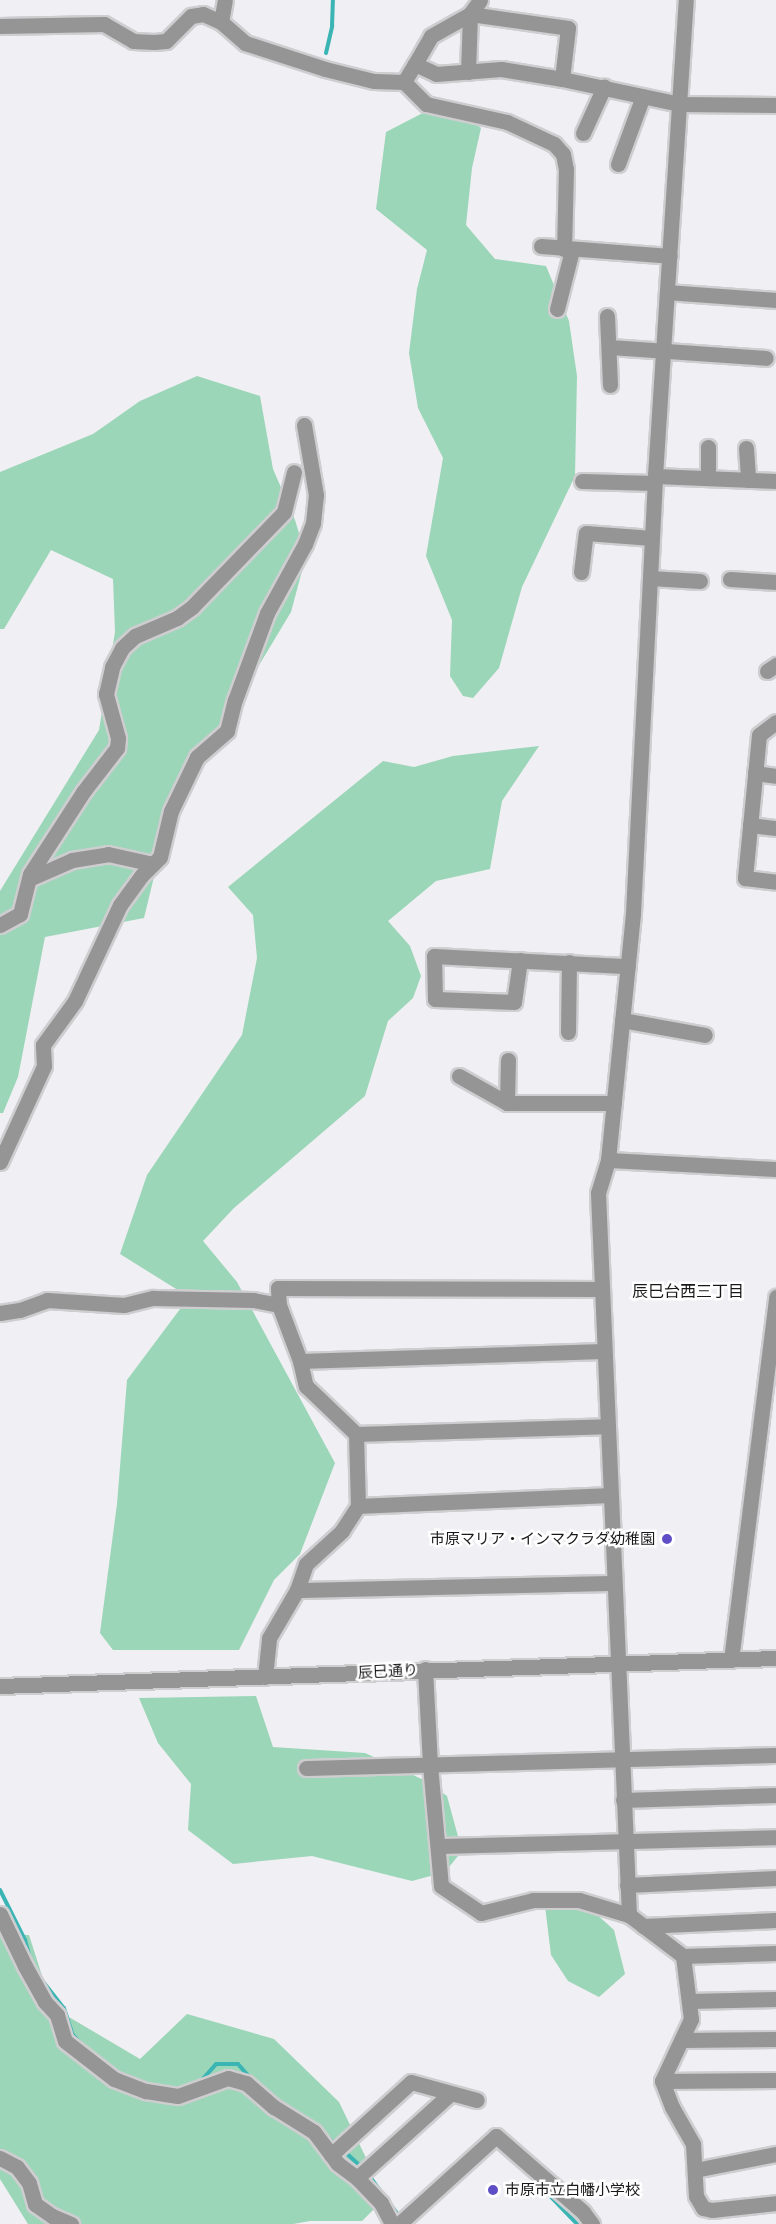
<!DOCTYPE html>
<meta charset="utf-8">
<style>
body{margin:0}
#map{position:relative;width:776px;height:2224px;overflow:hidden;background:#f0eff3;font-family:Lato,"Noto Sans JP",sans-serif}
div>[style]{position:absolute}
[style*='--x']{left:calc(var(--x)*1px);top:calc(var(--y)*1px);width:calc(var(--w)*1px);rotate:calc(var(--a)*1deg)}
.green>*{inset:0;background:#9bd6b8}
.stream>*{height:4px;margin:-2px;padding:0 2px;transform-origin:2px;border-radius:2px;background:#3bb4b4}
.roads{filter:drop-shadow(2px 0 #cecdd0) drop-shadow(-2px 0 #cecdd0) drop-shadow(0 2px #cecdd0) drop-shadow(0 -2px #cecdd0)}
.minor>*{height:15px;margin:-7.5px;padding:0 7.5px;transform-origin:7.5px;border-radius:7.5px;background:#969595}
.dots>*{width:16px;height:16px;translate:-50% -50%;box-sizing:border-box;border:3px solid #fff;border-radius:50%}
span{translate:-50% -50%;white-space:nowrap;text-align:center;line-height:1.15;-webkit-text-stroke:5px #fff;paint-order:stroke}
.poi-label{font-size:15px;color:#19191a}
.right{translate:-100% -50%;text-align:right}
.left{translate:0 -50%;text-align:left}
.street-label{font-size:15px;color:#19191a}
.neighbourhood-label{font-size:16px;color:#19191a}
</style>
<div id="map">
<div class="green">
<div style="clip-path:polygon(448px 100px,481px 128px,472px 168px,466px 225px,495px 259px,546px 266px,569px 321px,577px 376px,575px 476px,522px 587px,499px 668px,473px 698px,463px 696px,450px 676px,452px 620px,426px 556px,443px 458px,418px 408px,409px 353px,417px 289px,427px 250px,376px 209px,386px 132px)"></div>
<div style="clip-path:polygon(197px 376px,260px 396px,273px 469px,295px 520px,306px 556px,291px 612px,169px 815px,144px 918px,45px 937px,18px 1077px,3px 1113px,0 1113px,0 891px,99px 730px,115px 632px,113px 579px,51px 550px,4px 629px,0 629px,0 472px,93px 434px,140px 401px)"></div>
<div style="clip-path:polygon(539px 746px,502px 801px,490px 869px,436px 881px,388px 921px,410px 946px,421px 976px,413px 998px,388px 1021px,365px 1096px,234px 1208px,203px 1241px,237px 1282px,335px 1463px,300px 1554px,274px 1580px,239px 1650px,113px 1650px,100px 1633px,117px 1504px,127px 1380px,189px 1297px,120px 1254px,147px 1175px,242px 1035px,257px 958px,253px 915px,228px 887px,383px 761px,414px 767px,453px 756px)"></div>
<div style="clip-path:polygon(256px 1696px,273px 1747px,365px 1753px,426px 1781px,447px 1796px,462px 1851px,445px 1872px,412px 1881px,312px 1856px,233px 1864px,188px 1830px,191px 1784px,158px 1743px,139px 1698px)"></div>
<div style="clip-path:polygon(563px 1899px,594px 1912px,614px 1930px,625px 1974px,599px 1997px,568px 1981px,551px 1955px,545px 1906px)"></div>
<div style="clip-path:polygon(0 1934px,29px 1935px,52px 2007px,140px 2059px,187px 2014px,274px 2039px,339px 2102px,368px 2162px,376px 2207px,362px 2221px,310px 2221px,293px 2224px,28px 2224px,0 2179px)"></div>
</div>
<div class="stream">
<div style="--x:326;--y:53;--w:28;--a:-77"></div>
<div style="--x:332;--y:26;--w:26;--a:-88"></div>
<div style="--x:0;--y:1890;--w:56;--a:63.4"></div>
<div style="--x:25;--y:1940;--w:24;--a:75"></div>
<div style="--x:41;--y:1979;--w:37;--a:52"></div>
<div style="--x:64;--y:2008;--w:28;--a:72"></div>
<div style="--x:73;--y:2035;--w:13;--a:48"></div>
<div style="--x:102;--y:2061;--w:26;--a:36"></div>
<div style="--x:200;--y:2082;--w:24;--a:-48"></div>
<div style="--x:216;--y:2064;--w:22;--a:0"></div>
<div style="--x:238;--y:2064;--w:18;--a:49"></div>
<div style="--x:325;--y:2135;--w:16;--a:40"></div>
<div style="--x:343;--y:2150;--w:26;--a:43"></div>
<div style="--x:367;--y:2173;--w:54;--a:53.3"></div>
<div style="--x:532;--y:2177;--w:65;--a:46.2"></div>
</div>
<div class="roads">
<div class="minor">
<div style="--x:221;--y:22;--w:22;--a:-80"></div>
<div style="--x:0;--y:26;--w:104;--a:-1.1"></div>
<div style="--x:104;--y:24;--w:34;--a:30"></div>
<div style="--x:133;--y:41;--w:21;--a:3"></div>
<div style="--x:154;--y:42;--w:12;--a:-5"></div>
<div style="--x:166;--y:41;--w:35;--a:-45"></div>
<div style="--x:191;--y:16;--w:12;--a:-9"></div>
<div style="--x:203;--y:14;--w:20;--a:24"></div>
<div style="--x:221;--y:22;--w:32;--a:41"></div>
<div style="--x:245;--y:43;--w:84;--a:18"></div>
<div style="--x:325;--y:69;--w:50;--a:13.8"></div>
<div style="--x:374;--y:81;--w:30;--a:2"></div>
<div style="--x:404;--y:82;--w:21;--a:-59"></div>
<div style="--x:415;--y:64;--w:23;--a:25"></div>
<div style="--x:436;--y:74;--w:65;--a:-4.4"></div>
<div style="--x:501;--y:69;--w:62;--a:9.3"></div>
<div style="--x:562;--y:79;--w:121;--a:12"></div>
<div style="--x:680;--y:104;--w:96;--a:0.6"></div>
<div style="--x:415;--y:64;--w:32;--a:-60"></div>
<div style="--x:431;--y:36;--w:45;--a:-29.4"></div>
<div style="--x:470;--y:14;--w:17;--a:-54"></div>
<div style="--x:468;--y:72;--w:58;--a:-88"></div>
<div style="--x:470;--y:14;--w:99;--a:8.1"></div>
<div style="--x:568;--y:28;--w:51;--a:96.7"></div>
<div style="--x:404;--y:82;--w:31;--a:45"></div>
<div style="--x:426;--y:104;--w:83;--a:12.5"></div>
<div style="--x:507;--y:122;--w:52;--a:25.1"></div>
<div style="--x:554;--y:144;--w:13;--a:48"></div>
<div style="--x:563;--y:154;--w:15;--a:79"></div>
<div style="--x:566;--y:169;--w:80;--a:91.4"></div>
<div style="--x:583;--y:133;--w:51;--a:-65.5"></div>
<div style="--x:618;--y:164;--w:72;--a:-69.8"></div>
<div style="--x:541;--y:246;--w:129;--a:4.4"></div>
<div style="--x:667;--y:292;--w:109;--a:4.2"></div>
<div style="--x:557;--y:309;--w:61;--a:-75.7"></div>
<div style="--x:607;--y:316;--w:69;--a:87.5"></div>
<div style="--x:610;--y:347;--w:156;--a:4"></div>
<div style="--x:708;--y:447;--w:31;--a:90"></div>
<div style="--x:746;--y:448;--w:32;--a:86"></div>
<div style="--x:655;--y:476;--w:121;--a:2.4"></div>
<div style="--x:582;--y:481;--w:72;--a:1.6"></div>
<div style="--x:581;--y:572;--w:39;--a:-83"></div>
<div style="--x:586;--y:533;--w:66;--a:4.3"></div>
<div style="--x:650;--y:578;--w:50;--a:3.4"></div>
<div style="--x:730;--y:579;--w:46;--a:3.7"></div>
<div style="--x:767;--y:671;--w:11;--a:-34"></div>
<div style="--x:776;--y:722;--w:21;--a:143"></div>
<div style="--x:759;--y:735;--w:144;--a:95.6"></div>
<div style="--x:745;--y:878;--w:31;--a:7"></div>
<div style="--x:755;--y:773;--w:21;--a:8"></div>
<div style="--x:750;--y:825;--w:26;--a:7"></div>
<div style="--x:29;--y:879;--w:47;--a:-23.8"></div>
<div style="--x:72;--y:860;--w:36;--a:-9"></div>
<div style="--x:108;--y:854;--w:46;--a:12.5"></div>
<div style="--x:0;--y:925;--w:23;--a:-29"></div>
<div style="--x:20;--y:914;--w:41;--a:-76"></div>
<div style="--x:30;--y:874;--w:98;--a:-57.1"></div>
<div style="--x:83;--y:792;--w:56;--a:-52.3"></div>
<div style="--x:117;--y:748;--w:10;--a:-84"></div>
<div style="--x:118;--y:738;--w:46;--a:-105.3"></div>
<div style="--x:106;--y:694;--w:28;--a:-77"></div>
<div style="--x:112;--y:667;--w:21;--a:-62"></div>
<div style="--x:122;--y:648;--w:18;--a:-43"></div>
<div style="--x:135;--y:636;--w:46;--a:-23.2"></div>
<div style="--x:177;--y:618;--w:19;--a:-36"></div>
<div style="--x:192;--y:607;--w:132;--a:-45.9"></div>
<div style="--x:284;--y:512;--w:41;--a:-76"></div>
<div style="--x:520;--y:960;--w:42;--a:98.1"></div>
<div style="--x:514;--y:1002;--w:79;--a:-177.8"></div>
<div style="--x:435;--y:999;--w:43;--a:-91.3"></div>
<div style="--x:434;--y:956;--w:194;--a:3"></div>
<div style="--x:622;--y:1020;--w:84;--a:10.2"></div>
<div style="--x:568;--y:1032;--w:70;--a:-89.2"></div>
<div style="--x:459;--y:1076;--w:55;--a:29.4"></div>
<div style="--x:507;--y:1103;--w:107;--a:0"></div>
<div style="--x:507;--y:1103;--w:43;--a:-88.7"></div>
<div style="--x:608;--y:1160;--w:168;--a:3.1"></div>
<div style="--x:0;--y:1162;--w:106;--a:-65.4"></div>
<div style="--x:44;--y:1066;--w:21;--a:-93"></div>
<div style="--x:43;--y:1045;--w:54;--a:-54"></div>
<div style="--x:75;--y:1001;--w:106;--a:-64.9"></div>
<div style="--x:120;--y:905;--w:37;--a:-54"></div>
<div style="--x:142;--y:875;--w:25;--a:-45"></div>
<div style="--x:160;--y:857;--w:47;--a:-76.6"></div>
<div style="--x:171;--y:811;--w:60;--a:-64.3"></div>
<div style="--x:197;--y:757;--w:40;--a:-41"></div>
<div style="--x:227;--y:731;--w:32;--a:-76"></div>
<div style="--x:235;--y:700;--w:93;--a:-69.8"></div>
<div style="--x:267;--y:613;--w:79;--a:-61.2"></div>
<div style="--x:305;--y:544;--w:22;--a:-69"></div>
<div style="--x:313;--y:523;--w:28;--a:-84"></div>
<div style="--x:316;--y:495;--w:71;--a:-99.7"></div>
<div style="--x:600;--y:1289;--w:322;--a:-179.8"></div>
<div style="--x:278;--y:1288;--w:17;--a:87"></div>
<div style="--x:279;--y:1305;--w:60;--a:69.4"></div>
<div style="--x:300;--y:1361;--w:26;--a:77"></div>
<div style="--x:306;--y:1386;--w:69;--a:43.8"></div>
<div style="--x:356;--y:1434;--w:72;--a:88.4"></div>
<div style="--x:358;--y:1506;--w:30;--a:123"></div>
<div style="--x:342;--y:1531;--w:49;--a:137.5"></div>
<div style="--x:306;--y:1564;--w:28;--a:109"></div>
<div style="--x:297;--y:1590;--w:316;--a:-1.3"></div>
<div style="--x:0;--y:1313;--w:20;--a:-9"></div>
<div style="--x:20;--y:1310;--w:29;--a:-20"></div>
<div style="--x:47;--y:1300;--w:77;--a:3.7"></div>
<div style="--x:124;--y:1305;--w:30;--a:-14"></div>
<div style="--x:153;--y:1298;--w:100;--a:1.1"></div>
<div style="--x:253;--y:1300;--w:26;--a:11"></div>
<div style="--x:300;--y:1361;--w:303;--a:-1.9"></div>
<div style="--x:356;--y:1434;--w:250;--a:-1.8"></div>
<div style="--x:358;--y:1506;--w:251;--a:-2.5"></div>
<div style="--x:731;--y:1660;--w:366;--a:-82.9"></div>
<div style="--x:425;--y:1669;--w:96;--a:87"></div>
<div style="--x:430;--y:1765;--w:121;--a:84.8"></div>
<div style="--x:441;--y:1886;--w:48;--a:34"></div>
<div style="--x:481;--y:1913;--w:54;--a:-14"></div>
<div style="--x:533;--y:1900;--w:46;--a:0"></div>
<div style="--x:579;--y:1900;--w:52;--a:16.7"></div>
<div style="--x:629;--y:1915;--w:68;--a:37.2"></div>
<div style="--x:683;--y:1956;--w:64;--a:82.8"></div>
<div style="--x:691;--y:2019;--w:68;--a:115.1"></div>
<div style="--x:662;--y:2081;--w:28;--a:69"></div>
<div style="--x:672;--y:2107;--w:43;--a:60.4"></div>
<div style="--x:693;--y:2144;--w:52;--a:86.7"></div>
<div style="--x:696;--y:2196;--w:14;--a:60"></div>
<div style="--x:703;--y:2208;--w:9;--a:13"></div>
<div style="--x:712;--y:2210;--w:64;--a:-6.2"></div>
<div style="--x:265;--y:1677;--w:39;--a:-84"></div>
<div style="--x:269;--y:1638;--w:56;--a:-59.7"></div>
<div style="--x:0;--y:1686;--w:777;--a:-2.07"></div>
<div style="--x:306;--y:1768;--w:470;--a:-1.6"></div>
<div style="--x:623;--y:1800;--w:153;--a:-1.9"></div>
<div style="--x:439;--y:1846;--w:337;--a:-1.5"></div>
<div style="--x:627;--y:1885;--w:149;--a:-2.7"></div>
<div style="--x:0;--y:1914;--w:58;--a:64.3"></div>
<div style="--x:25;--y:1966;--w:41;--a:60.9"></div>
<div style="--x:45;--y:2002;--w:18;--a:47"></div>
<div style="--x:57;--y:2015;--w:27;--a:73"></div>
<div style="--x:65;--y:2041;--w:62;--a:37.8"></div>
<div style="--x:114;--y:2079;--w:34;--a:21"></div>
<div style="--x:146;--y:2091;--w:32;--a:9"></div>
<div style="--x:178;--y:2096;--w:53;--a:-19.8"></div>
<div style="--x:228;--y:2078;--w:19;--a:16"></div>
<div style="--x:246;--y:2083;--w:37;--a:41"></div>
<div style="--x:274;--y:2107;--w:47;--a:32"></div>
<div style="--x:314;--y:2132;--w:39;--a:53"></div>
<div style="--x:337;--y:2163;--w:25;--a:37"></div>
<div style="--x:357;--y:2178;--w:35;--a:46"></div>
<div style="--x:381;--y:2203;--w:24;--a:62"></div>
<div style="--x:629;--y:1915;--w:723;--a:-92.46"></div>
<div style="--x:598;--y:1193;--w:34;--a:-73"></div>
<div style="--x:608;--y:1160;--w:248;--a:-84.2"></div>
<div style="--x:633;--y:913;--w:438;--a:-87.1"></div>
<div style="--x:655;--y:476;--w:477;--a:-86.3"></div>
<div style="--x:643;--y:1926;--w:133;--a:-2.6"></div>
<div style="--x:683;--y:1956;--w:93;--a:-1.8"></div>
<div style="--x:689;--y:2001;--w:87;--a:-1.3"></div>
<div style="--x:682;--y:2040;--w:94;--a:-0.6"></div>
<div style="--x:662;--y:2081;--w:114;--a:-0.5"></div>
<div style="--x:331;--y:2155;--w:108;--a:-42.4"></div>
<div style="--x:411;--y:2082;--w:68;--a:15.3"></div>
<div style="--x:0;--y:2158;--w:19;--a:28"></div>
<div style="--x:17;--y:2167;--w:20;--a:53"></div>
<div style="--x:29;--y:2183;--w:22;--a:74"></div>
<div style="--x:35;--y:2204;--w:21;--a:35"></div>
<div style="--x:52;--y:2216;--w:21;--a:23"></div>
<div style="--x:695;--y:2170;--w:83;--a:-11.2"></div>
<div style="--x:357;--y:2178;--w:124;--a:-42.1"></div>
<div style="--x:399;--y:2224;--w:131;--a:-42.2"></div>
<div style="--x:496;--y:2136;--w:116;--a:41.1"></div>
<div style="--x:583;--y:2212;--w:15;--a:53"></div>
</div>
</div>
<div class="dots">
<div style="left:667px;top:1539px;background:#5f4fc7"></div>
<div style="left:493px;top:2190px;background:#5f4fc7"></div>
</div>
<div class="poi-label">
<span class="right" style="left:655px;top:1539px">市原マリア・インマクラダ幼稚園</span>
<span class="left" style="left:505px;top:2190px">市原市立白幡小学校</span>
</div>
<div class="street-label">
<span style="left:388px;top:1671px;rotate:-3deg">辰巳通り</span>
</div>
<div class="neighbourhood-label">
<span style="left:688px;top:1291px">辰巳台西三丁目</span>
</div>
</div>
